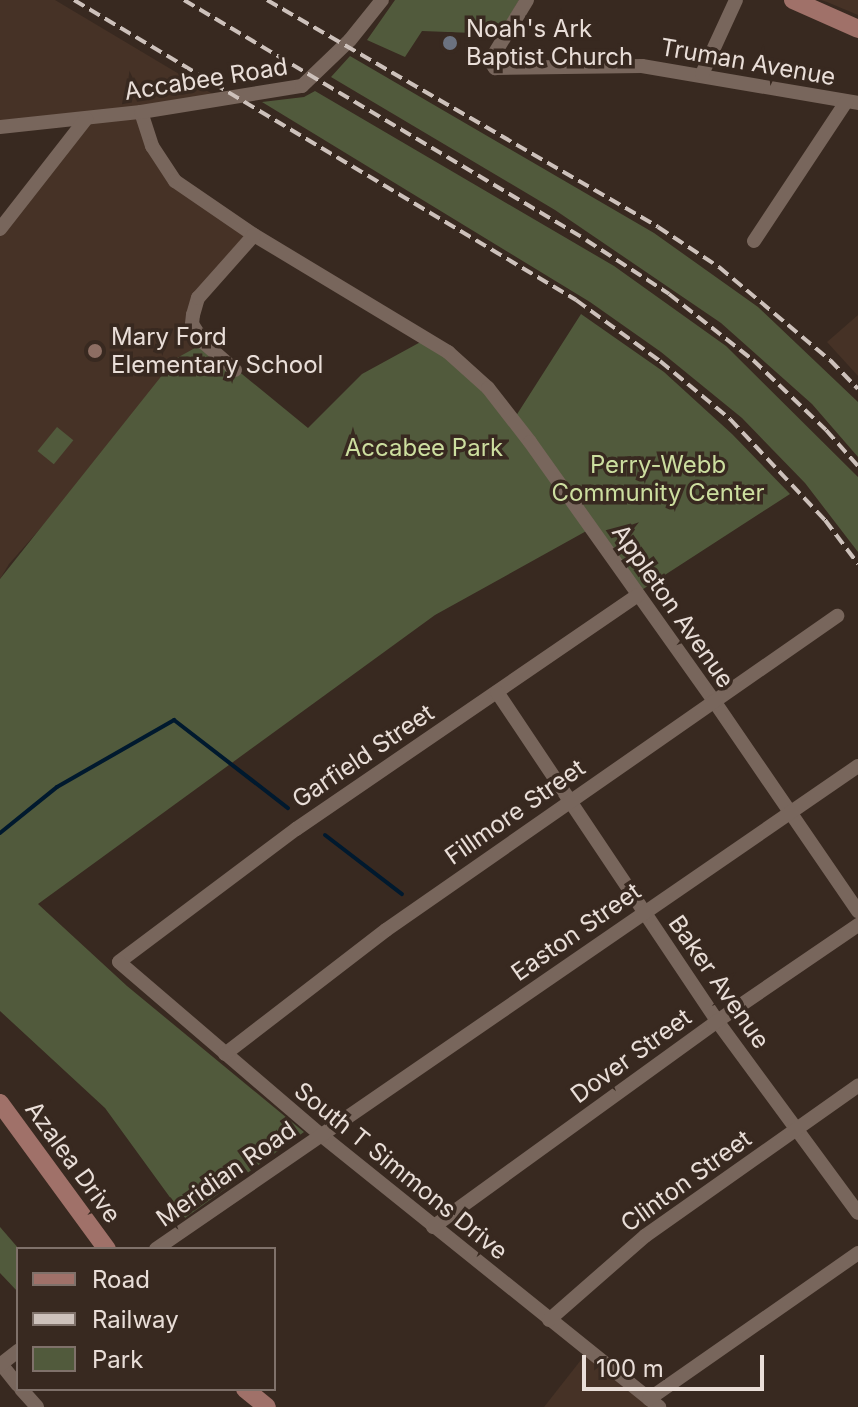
<!DOCTYPE html>
<style>
body{margin:0}
#map{position:relative;width:858px;height:1407px;overflow:hidden;background:#382920;font-family:Inter,sans-serif}
div>[style]{position:absolute}
[style*='--x']{left:calc(var(--x)*1px);top:calc(var(--y)*1px);width:calc(var(--w)*1px);rotate:calc(var(--a)*1deg)}
.built>*{inset:0;background:#463226}
.green>*{inset:0;background:#515a3c;transform-origin:0 0}
.stream>*{height:4px;margin:-2px;padding:0 2px;transform-origin:2px;border-radius:2px;background:#00192e}
.street>*{height:14px;margin:-7px;padding:0 7px;transform-origin:7px;border-radius:7px;background:#78665c}
.secondary>*{height:18px;margin:-9px;padding:0 9px;transform-origin:9px;border-radius:9px;background:#a07169}
.rail>*{height:4px;margin-top:-2px;transform-origin:0;background:repeating-linear-gradient(90deg,#cdc1bb 0 12px,transparent 0 18px)}
.dots>*{width:22px;height:22px;translate:-50% -50%;box-sizing:border-box;border:4px solid #382920;border-radius:50%}
span{translate:-50% -50%;white-space:nowrap;text-align:center;line-height:1.15;-webkit-text-stroke:7px #382920;paint-order:stroke}
.poi-label{font-size:24px;color:#e9ded8}
.left{translate:0 -50%;text-align:left}
.street-label{font-size:24px;color:#e9ded8}
.park-label{font-size:24px;color:#ccde9f}
.legend{position:absolute;left:16px;top:1247px;width:260px;height:144px;box-sizing:border-box;background:#382920;border:2px solid #7f716a;margin:0;padding:10px 14px;list-style:none;font-size:24px;color:#e9ded8}
.legend li{display:flex;align-items:center;gap:16px;height:40px}
.legend b{width:40px;border:2px solid #7f716a}
.scale{position:absolute;left:582px;top:1355px;width:182px;height:36px;box-sizing:border-box;border:4px solid #e9ded8;border-top:0;padding-left:10px;font-size:24px;line-height:28px;white-space:nowrap;color:#e9ded8;-webkit-text-stroke:6px #382920;paint-order:stroke}
</style>
<div id="map">
<div class="built">
<div style="clip-path:polygon(0 0,55px 0,221px 99px,141px 112px,175px 183px,251px 232px,193px 315px,204px 343px,9px 564px,0 579px,0 229px,85px 120px,0 127px)"></div>
<div style="clip-path:polygon(821px 0,858px 0,858px 15px,827px 2px)"></div>
<div style="clip-path:polygon(858px 315px,858px 376px,827px 342px)"></div>
<div style="clip-path:polygon(588px 1351px,659px 1407px,544px 1407px)"></div>
</div>
<div class="green">
<div style="clip-path:polygon(395px 0,519px 0,499px 34px,422px 31px,405px 57px,367px 40px)"></div>
<div style="clip-path:polygon(350px 56px,654px 233px,758px 307px,858px 402px,858px 457px,812px 404px,721px 323px,555px 210px,331px 77px)"></div>
<div style="clip-path:polygon(315px 91px,614px 266px,726px 346px,858px 477px,858px 552px,805px 483px,742px 418px,661px 352px,590px 302px,262px 102px,304px 97px)"></div>
<div style="clip-path:polygon(581px 314px,664px 372px,732px 434px,790px 494px,637px 593px,590px 529px,435px 615px,38px 904px,127px 986px,304px 1132px,185px 1218px,105px 1108px,0 1011px,0 579px,175px 359px,204px 343px,308px 428px,362px 374px,426px 339px,514px 419px)"></div>
<div style="left:57px;top:427px;width:21px;height:31px;rotate:39deg"></div>
<div style="clip-path:polygon(0 1227px,19px 1249px,18px 1292px,0 1273px)"></div>
</div>
<div class="stream">
<div style="--x:0;--y:833;--w:73;--a:-38.9"></div>
<div style="--x:57;--y:787;--w:135;--a:-29.8"></div>
<div style="--x:174;--y:720;--w:144;--a:37.7"></div>
<div style="--x:325;--y:835;--w:97;--a:37.5"></div>
</div>
<div class="street">
<div style="--x:527;--y:0;--w:71;--a:121.2"></div>
<div style="--x:490;--y:61;--w:9;--a:54"></div>
<div style="--x:495;--y:68;--w:147;--a:-0.8"></div>
<div style="--x:642;--y:66;--w:219;--a:9.7"></div>
<div style="--x:702;--y:74;--w:81;--a:-65.3"></div>
<div style="--x:141;--y:112;--w:36;--a:72"></div>
<div style="--x:152;--y:146;--w:42;--a:56.7"></div>
<div style="--x:175;--y:181;--w:96;--a:34.4"></div>
<div style="--x:254;--y:235;--w:227;--a:31.1"></div>
<div style="--x:448;--y:352;--w:54;--a:42"></div>
<div style="--x:488;--y:388;--w:68;--a:52.1"></div>
<div style="--x:530;--y:442;--w:318;--a:54.6"></div>
<div style="--x:714;--y:701;--w:255;--a:55.6"></div>
<div style="--x:0;--y:127;--w:142;--a:-6.1"></div>
<div style="--x:141;--y:112;--w:163;--a:-9.2"></div>
<div style="--x:302;--y:86;--w:66;--a:-43.8"></div>
<div style="--x:350;--y:40;--w:51;--a:-51.3"></div>
<div style="--x:0;--y:229;--w:140;--a:-52"></div>
<div style="--x:754;--y:241;--w:167;--a:-56.5"></div>
<div style="--x:235;--y:370;--w:41;--a:-138.9"></div>
<div style="--x:204;--y:343;--w:22;--a:-122"></div>
<div style="--x:192;--y:324;--w:9;--a:-84"></div>
<div style="--x:193;--y:315;--w:18;--a:-74"></div>
<div style="--x:198;--y:298;--w:84;--a:-48.4"></div>
<div style="--x:638;--y:595;--w:414;--a:145.6"></div>
<div style="--x:296;--y:829;--w:221;--a:143.1"></div>
<div style="--x:119;--y:962;--w:266;--a:40.6"></div>
<div style="--x:321;--y:1135;--w:434;--a:38.8"></div>
<div style="--x:497;--y:692;--w:396;--a:56.2"></div>
<div style="--x:717;--y:1021;--w:238;--a:53.7"></div>
<div style="--x:225;--y:1054;--w:203;--a:-37.6"></div>
<div style="--x:386;--y:930;--w:550;--a:-34.85"></div>
<div style="--x:433;--y:1227;--w:346;--a:-35.9"></div>
<div style="--x:713;--y:1024;--w:176;--a:-34.3"></div>
<div style="--x:156;--y:1249;--w:852;--a:-34.53"></div>
<div style="--x:549;--y:1320;--w:128;--a:-41.2"></div>
<div style="--x:645;--y:1236;--w:261;--a:-35.2"></div>
<div style="--x:0;--y:1363;--w:28;--a:51"></div>
<div style="--x:0;--y:1365;--w:23;--a:-38"></div>
<div style="--x:21;--y:1389;--w:24;--a:48"></div>
<div style="--x:649;--y:1399;--w:255;--a:-34.9"></div>
</div>
<div class="secondary">
<div style="--x:793;--y:0;--w:71;--a:24"></div>
<div style="--x:0;--y:1103;--w:181;--a:53.8"></div>
<div style="--x:245;--y:1389;--w:28;--a:39"></div>
</div>
<div class="rail">
<div style="--x:74;--y:0;--w:585;--a:30.86"></div>
<div style="--x:576;--y:300;--w:104;--a:36"></div>
<div style="--x:660;--y:361;--w:91;--a:39.6"></div>
<div style="--x:730;--y:419;--w:139;--a:46.8"></div>
<div style="--x:825;--y:520;--w:55;--a:53.1"></div>
<div style="--x:184;--y:0;--w:468;--a:30.8"></div>
<div style="--x:586;--y:240;--w:99;--a:33"></div>
<div style="--x:669;--y:294;--w:107;--a:38.2"></div>
<div style="--x:753;--y:360;--w:101;--a:43.8"></div>
<div style="--x:826;--y:430;--w:48;--a:48.4"></div>
<div style="--x:267;--y:0;--w:452;--a:30.1"></div>
<div style="--x:658;--y:227;--w:73;--a:33.3"></div>
<div style="--x:719;--y:267;--w:145;--a:40"></div>
<div style="--x:830;--y:360;--w:40;--a:46"></div>
</div>
<div class="dots">
<div style="left:450px;top:43px;background:#6b7280"></div>
<div style="left:95px;top:351px;background:#8d6e63"></div>
</div>
<div class="poi-label">
<span class="left" style="left:466px;top:43px">Noah's Ark<br>Baptist Church</span>
<span class="left" style="left:111px;top:351px">Mary Ford<br>Elementary School</span>
</div>
<div class="street-label">
<span style="left:748px;top:62px;rotate:10deg">Truman Avenue</span>
<span style="left:206px;top:79px;rotate:-9deg">Accabee Road</span>
<span style="left:673px;top:606px;rotate:55deg">Appleton Avenue</span>
<span style="left:363px;top:756px;rotate:-34deg">Garfield Street</span>
<span style="left:515px;top:812px;rotate:-35deg">Fillmore Street</span>
<span style="left:576px;top:932px;rotate:-35deg">Easton Street</span>
<span style="left:719px;top:982px;rotate:55deg">Baker Avenue</span>
<span style="left:631px;top:1056px;rotate:-36deg">Dover Street</span>
<span style="left:73px;top:1162px;rotate:54deg">Azalea Drive</span>
<span style="left:401px;top:1171px;rotate:39deg">South T Simmons Drive</span>
<span style="left:226px;top:1174px;rotate:-35deg">Meridian Road</span>
<span style="left:686px;top:1181px;rotate:-36deg">Clinton Street</span>
</div>
<div class="park-label">
<span style="left:424px;top:448px">Accabee Park</span>
<span style="left:658px;top:479px">Perry-Webb<br>Community Center</span>
</div>
<ul class="legend">
<li><b style="height:10px;background:#a07169"></b>Road</li>
<li><b style="height:10px;background:#cdc1bb"></b>Railway</li>
<li><b style="height:22px;background:#515a3c"></b>Park</li>
</ul>
<div class="scale">100 m</div>
</div>
